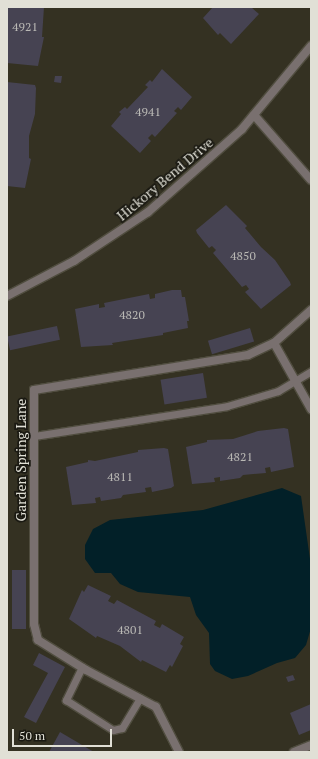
<!DOCTYPE html>
<style>
body{margin:0}
#map{position:relative;width:318px;height:759px;overflow:hidden;background:#343122;font-family:"PT Serif",serif}
div>[style]{position:absolute}
[style*='--x']{left:calc(var(--x)*1px);top:calc(var(--y)*1px);width:calc(var(--w)*1px);rotate:calc(var(--a)*1deg)}
.water>*{inset:0;background:#022028}
.building>*{inset:0;background:#464352;transform-origin:0 0}
.roads{filter:drop-shadow(1px 0 #504d3f) drop-shadow(-1px 0 #504d3f) drop-shadow(0 1px #504d3f) drop-shadow(0 -1px #504d3f)}
.service>*{height:7px;margin:-3.5px;padding:0 3.5px;transform-origin:3.5px;border-radius:3.5px;background:#79706f}
.minor>*{height:8px;margin:-4px;padding:0 4px;transform-origin:4px;border-radius:4px;background:#79706f}
.tertiary>*{height:8px;margin:-4px;padding:0 4px;transform-origin:4px;border-radius:4px;background:#79706f}
span{translate:-50% -50%;white-space:nowrap;text-align:center;line-height:1.15;-webkit-text-stroke:3.5px #1a1912;paint-order:stroke}
.number-label{font-size:12px;color:#bab9b5}
.number-label span{-webkit-text-stroke-width:0}
.street-label{font-size:14px;color:#e1e0d6}
.frame{position:absolute;inset:0;border:8px solid #e1e0d6;pointer-events:none}
.scale{position:absolute;left:12px;top:729px;width:100px;height:18px;box-sizing:border-box;border:2px solid #e1e0d6;border-top:0;padding-left:5px;font-size:12px;line-height:14px;white-space:nowrap;color:#e1e0d6;-webkit-text-stroke:3px #1a1912;paint-order:stroke}
</style>
<div id="map">
<div class="water">
<div style="clip-path:polygon(282px 488px,301px 496px,311px 566px,311px 628px,306px 645px,295px 658px,277px 663px,248px 676px,232px 679px,215px 671px,210px 664px,209px 633px,196px 615px,190px 597px,138px 592px,120px 584px,111px 573px,95px 573px,85px 559px,85px 545px,93px 529px,110px 520px,203px 510px)"></div>
</div>
<div class="building">
<div style="clip-path:polygon(7px 7px,44px 7px,42px 37px,44px 37px,38px 66px,7px 63px)"></div>
<div style="clip-path:polygon(213px 7px,251px 7px,259px 14px,231px 44px,220px 33px,218px 35px,203px 18px)"></div>
<div style="clip-path:polygon(162px 69px,192px 97px,181px 110px,178px 107px,174px 111px,177px 113px,155px 137px,152px 134px,148px 138px,151px 141px,140px 153px,111px 126px,121px 114px,119px 112px,125px 107px,127px 109px,148px 87px,145px 85px,150px 80px,152px 82px)"></div>
<div style="clip-path:polygon(55px 76px,62px 76px,61px 83px,54px 82px)"></div>
<div style="clip-path:polygon(7px 82px,35px 85px,36px 88px,35px 114px,29px 136px,29px 158px,31px 159px,25px 188px,7px 186px)"></div>
<div style="clip-path:polygon(226px 205px,247px 226px,245px 228px,261px 247px,275px 260px,290px 282px,291px 285px,261px 309px,245px 292px,249px 289px,246px 285px,242px 287px,213px 253px,216px 250px,212px 246px,209px 248px,197px 233px,196px 230px)"></div>
<div style="clip-path:polygon(172px 290px,181px 290px,182px 297px,185px 297px,189px 321px,187px 321px,188px 328px,163px 333px,163px 335px,112px 343px,113px 345px,81px 347px,75px 309px,99px 304px,99px 308px,105px 307px,104px 303px,149px 294px,150px 299px,155px 298px,155px 294px)"></div>
<div style="left:57px;top:326px;width:14px;height:51px;rotate:78deg"></div>
<div style="left:250px;top:328px;width:14px;height:44px;rotate:73deg"></div>
<div style="left:203px;top:373px;width:25px;height:43px;rotate:81deg"></div>
<div style="clip-path:polygon(284px 428px,288px 429px,294px 467px,271px 472px,270px 467px,265px 468px,266px 473px,243px 475px,240px 478px,220px 481px,220px 477px,214px 478px,215px 482px,192px 484px,186px 447px,207px 442px,207px 440px,233px 439px,258px 431px)"></div>
<div style="clip-path:polygon(164px 448px,168px 449px,174px 486px,171px 488px,152px 492px,151px 487px,145px 488px,146px 492px,123px 495px,121px 498px,101px 501px,100px 497px,95px 498px,96px 503px,72px 505px,66px 467px,88px 462px,88px 460px,95px 461px,138px 452px,138px 450px)"></div>
<div style="left:12px;top:570px;width:14px;height:59px"></div>
<div style="clip-path:polygon(88px 585px,111px 596px,108px 601px,114px 604px,117px 600px,156px 621px,154px 625px,160px 628px,162px 624px,184px 637px,180px 644px,183px 646px,172px 667px,170px 665px,166px 672px,142px 660px,141px 662px,120px 646px,97px 636px,96px 638px,69px 619px,82px 590px,84px 592px)"></div>
<div style="clip-path:polygon(39px 653px,65px 667px,36px 723px,24px 717px,48px 673px,33px 665px)"></div>
<div style="clip-path:polygon(293px 675px,295px 680px,288px 682px,286px 677px)"></div>
<div style="clip-path:polygon(311px 704px,311px 730px,299px 735px,290px 713px)"></div>
<div style="clip-path:polygon(60px 732px,94px 752px,49px 752px)"></div>
</div>
<div class="roads">
<div class="service">
<div style="--x:34;--y:436;--w:195;--a:-8.8"></div>
<div style="--x:227;--y:406;--w:53;--a:-16.4"></div>
<div style="--x:278;--y:391;--w:39;--a:-31"></div>
<div style="--x:82;--y:667;--w:37;--a:116"></div>
<div style="--x:66;--y:700;--w:56;--a:32.6"></div>
<div style="--x:113;--y:730;--w:9;--a:-13"></div>
<div style="--x:122;--y:728;--w:35;--a:-59"></div>
</div>
<div class="minor">
<div style="--x:254;--y:115;--w:86;--a:48.8"></div>
<div style="--x:274;--y:343;--w:76;--a:60.7"></div>
<div style="--x:179;--y:752;--w:51;--a:-117.1"></div>
<div style="--x:156;--y:707;--w:79;--a:-152.1"></div>
<div style="--x:86;--y:670;--w:57;--a:-148"></div>
<div style="--x:38;--y:640;--w:16;--a:-104"></div>
<div style="--x:34;--y:624;--w:234;--a:-90"></div>
<div style="--x:34;--y:390;--w:217;--a:-9.3"></div>
<div style="--x:248;--y:355;--w:29;--a:-25"></div>
<div style="--x:274;--y:343;--w:50;--a:-41.7"></div>
<div style="--x:294;--y:752;--w:18;--a:-22"></div>
</div>
<div class="tertiary">
<div style="--x:7;--y:296;--w:76;--a:-27.6"></div>
<div style="--x:74;--y:261;--w:89;--a:-33.5"></div>
<div style="--x:148;--y:212;--w:125;--a:-41.4"></div>
<div style="--x:242;--y:129;--w:108;--a:-50.3"></div>
</div>
</div>
<div class="number-label">
<span style="left:25px;top:27px">4921</span>
<span style="left:148px;top:112px">4941</span>
<span style="left:243px;top:256px">4850</span>
<span style="left:132px;top:315px">4820</span>
<span style="left:240px;top:457px">4821</span>
<span style="left:120px;top:477px">4811</span>
<span style="left:130px;top:630px">4801</span>
</div>
<div class="street-label">
<span style="left:165px;top:179px;rotate:-40deg">Hickory Bend Drive</span>
<span style="left:21px;top:460px;rotate:-90deg">Garden Spring Lane</span>
</div>
<div class="frame"></div>
<div class="scale">50 m</div>
</div>
